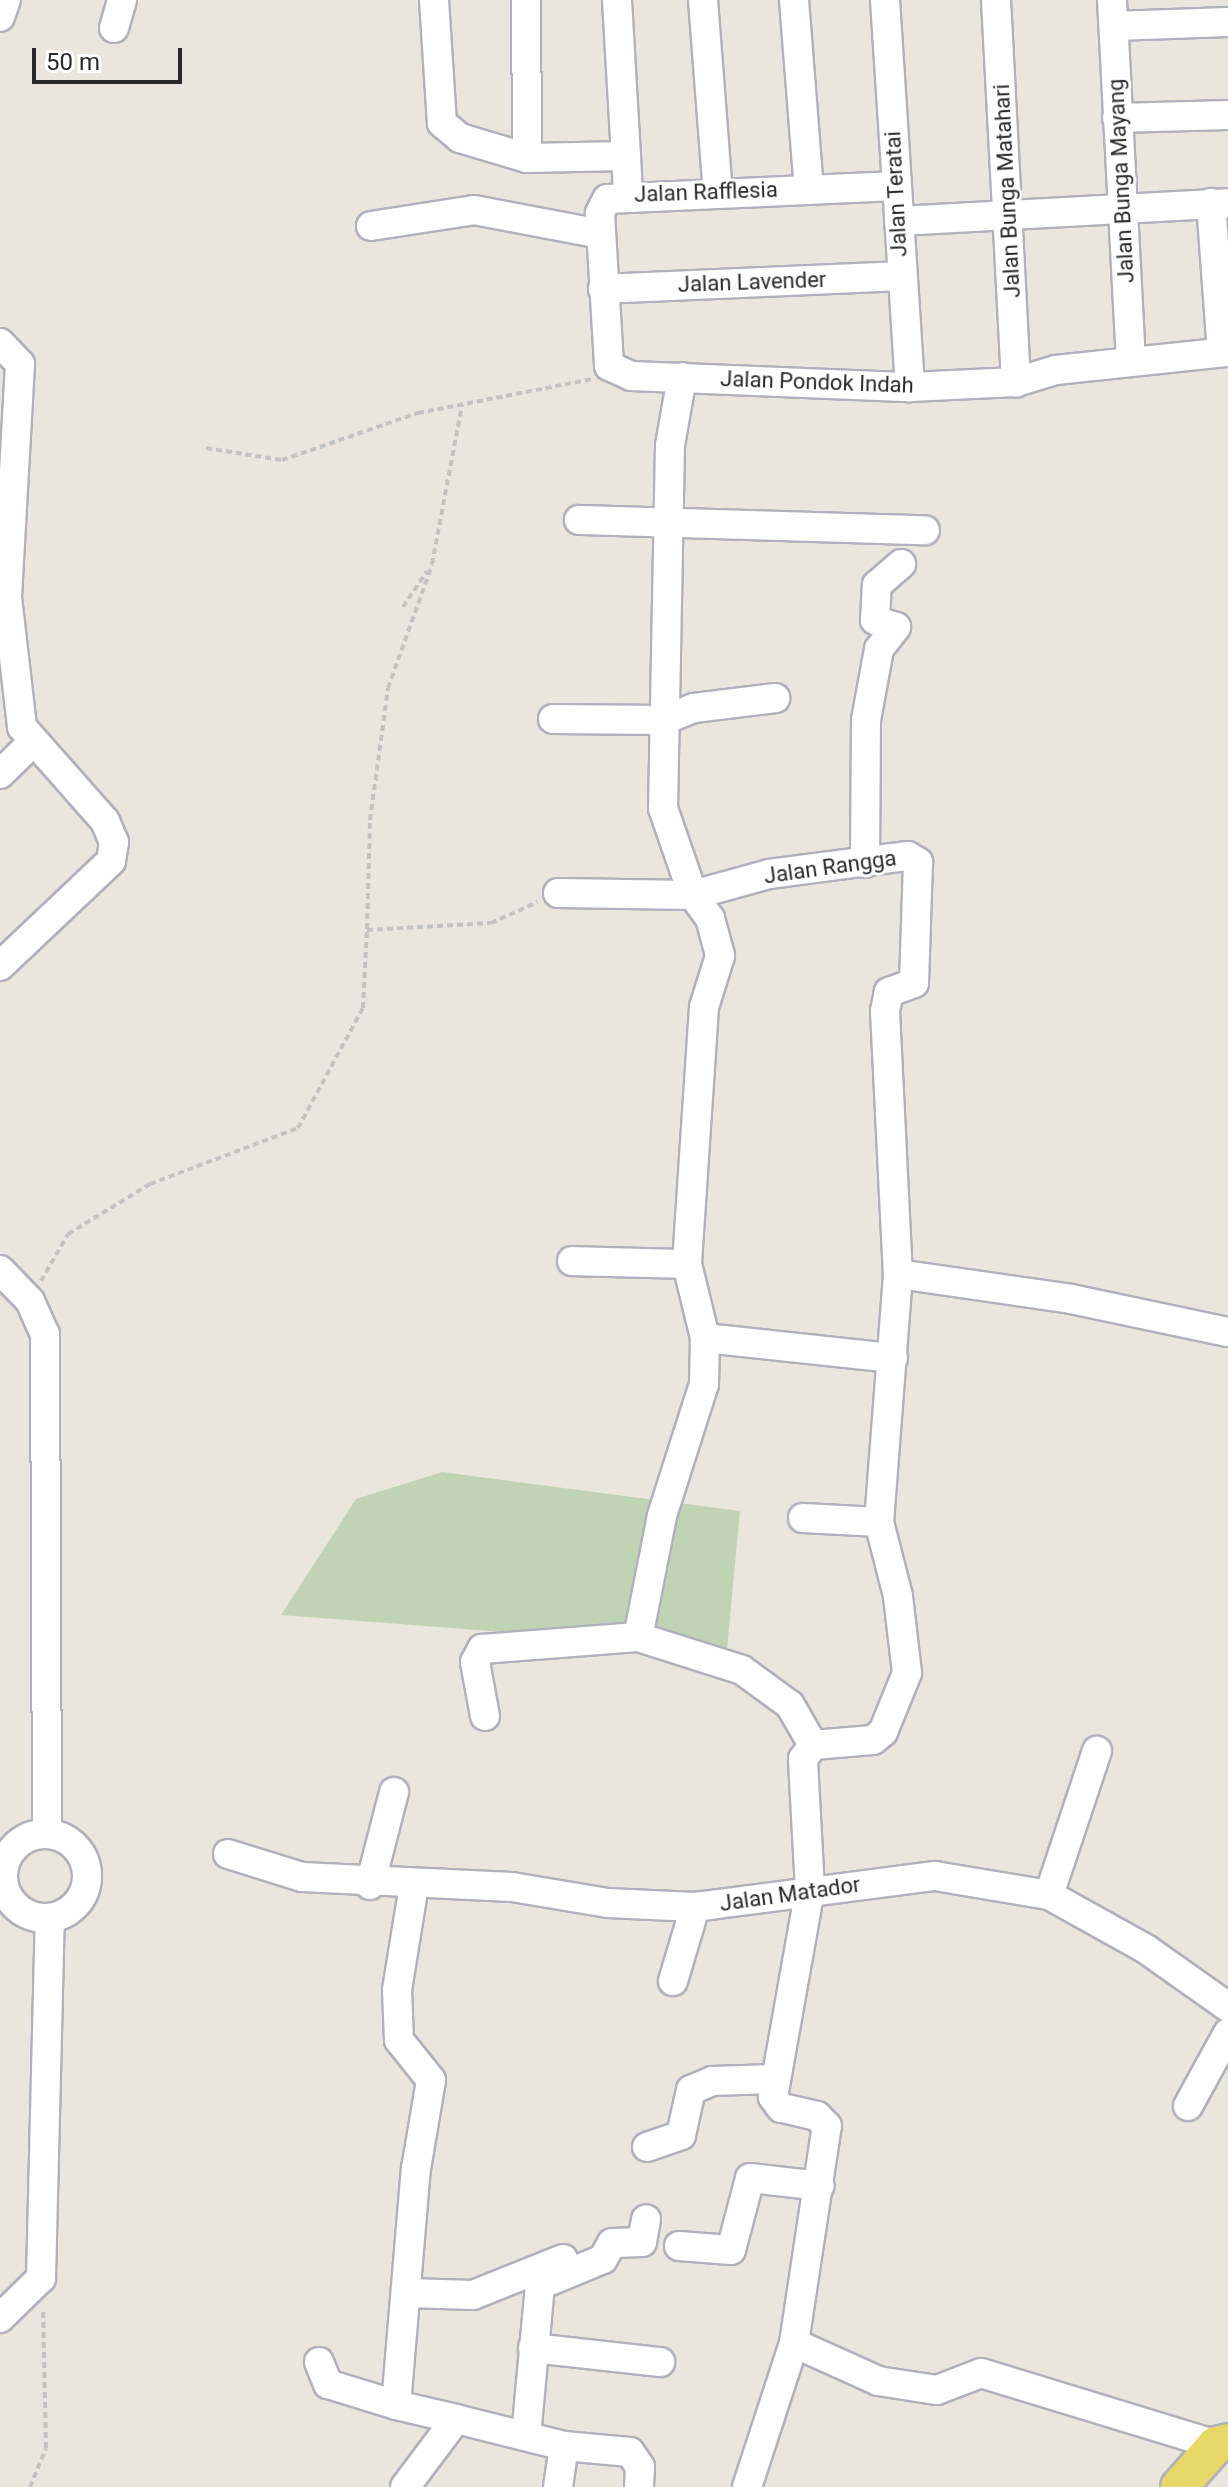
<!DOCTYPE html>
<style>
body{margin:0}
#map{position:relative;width:1228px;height:2487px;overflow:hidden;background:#ebe6dd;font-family:Roboto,sans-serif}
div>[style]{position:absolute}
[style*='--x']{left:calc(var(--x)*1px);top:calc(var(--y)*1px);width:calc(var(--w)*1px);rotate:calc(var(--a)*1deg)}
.cemetery>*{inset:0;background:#c1d3b5}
.path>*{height:4px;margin-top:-2px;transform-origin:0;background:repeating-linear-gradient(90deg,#c3c3c3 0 6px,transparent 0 10px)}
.roads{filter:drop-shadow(2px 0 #b0b1bc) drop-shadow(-2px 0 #b0b1bc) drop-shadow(0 2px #b0b1bc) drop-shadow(0 -2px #b0b1bc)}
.minor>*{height:28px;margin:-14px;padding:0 14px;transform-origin:14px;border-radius:14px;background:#fff}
.minor>.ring{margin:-14px;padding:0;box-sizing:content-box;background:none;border:28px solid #fff;border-radius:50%}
.major>*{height:36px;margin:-18px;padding:0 18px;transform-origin:18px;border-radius:18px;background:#e6d766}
span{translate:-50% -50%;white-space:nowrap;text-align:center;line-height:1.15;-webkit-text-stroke:6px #fff;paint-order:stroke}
.street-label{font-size:22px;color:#2a2a2a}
.scale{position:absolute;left:32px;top:48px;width:150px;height:36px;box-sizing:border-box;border:4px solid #2a2a2a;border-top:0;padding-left:10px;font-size:24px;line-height:28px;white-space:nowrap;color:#2a2a2a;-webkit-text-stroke:6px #fff;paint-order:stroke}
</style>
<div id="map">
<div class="cemetery">
<div style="clip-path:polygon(442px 1472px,740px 1511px,727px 1649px,281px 1615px,356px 1499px)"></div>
</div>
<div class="path">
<div style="--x:206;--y:448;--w:77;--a:9"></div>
<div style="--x:282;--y:460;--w:144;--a:-19.1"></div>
<div style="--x:418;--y:413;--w:178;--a:-11"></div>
<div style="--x:432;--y:564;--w:162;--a:-79.3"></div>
<div style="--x:403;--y:607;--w:43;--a:-56.3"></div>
<div style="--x:367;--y:929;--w:109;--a:-88.4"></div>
<div style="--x:370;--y:820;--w:133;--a:-82.2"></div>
<div style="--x:388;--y:688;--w:131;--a:-70.3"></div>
<div style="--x:41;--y:1281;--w:54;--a:-60.1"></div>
<div style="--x:68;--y:1234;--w:96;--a:-31.4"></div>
<div style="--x:150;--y:1184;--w:158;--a:-20.7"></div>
<div style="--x:298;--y:1128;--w:136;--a:-61.6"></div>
<div style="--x:363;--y:1008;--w:78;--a:-87.1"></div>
<div style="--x:367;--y:930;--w:124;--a:-3.2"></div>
<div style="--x:491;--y:923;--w:51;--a:-24.1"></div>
<div style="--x:30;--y:2487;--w:42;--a:-67.7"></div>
<div style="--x:46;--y:2448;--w:140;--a:-91.2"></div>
</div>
<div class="roads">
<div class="minor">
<div style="--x:434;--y:0;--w:123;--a:86.3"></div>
<div style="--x:442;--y:123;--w:23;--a:40"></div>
<div style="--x:460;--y:138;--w:70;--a:16.6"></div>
<div style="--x:527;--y:158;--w:99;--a:-1.2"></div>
<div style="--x:626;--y:156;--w:38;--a:87"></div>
<div style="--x:526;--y:0;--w:158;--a:89.6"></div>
<div style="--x:617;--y:0;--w:156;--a:86.7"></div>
<div style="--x:703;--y:0;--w:194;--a:85.6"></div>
<div style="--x:794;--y:0;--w:190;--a:85.5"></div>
<div style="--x:885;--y:0;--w:388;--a:86.3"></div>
<div style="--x:996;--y:0;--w:383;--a:87"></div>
<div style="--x:1112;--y:0;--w:361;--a:87"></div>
<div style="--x:0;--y:17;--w:18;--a:-71"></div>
<div style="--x:1114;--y:26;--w:114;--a:-2"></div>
<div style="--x:114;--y:28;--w:29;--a:-74"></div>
<div style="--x:1117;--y:118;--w:111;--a:-1.5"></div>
<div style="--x:896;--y:186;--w:289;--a:177.4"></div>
<div style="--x:607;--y:199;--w:16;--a:117"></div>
<div style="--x:600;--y:213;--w:153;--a:86.6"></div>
<div style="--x:609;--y:366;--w:24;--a:24"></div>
<div style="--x:631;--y:376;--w:279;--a:2.3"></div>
<div style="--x:910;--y:387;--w:106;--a:-2.7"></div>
<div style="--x:1016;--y:382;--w:42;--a:-16.7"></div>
<div style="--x:1056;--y:370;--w:173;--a:-6"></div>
<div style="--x:1211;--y:203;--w:149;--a:85.8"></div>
<div style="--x:899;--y:221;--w:329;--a:-3.1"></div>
<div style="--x:371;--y:226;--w:104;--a:-8.8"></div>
<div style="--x:474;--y:210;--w:129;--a:10.7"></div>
<div style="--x:603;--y:289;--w:298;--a:-2.5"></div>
<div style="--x:0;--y:343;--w:29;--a:46"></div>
<div style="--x:20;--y:364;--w:233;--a:93.2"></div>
<div style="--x:7;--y:597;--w:131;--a:83.4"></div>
<div style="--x:22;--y:727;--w:125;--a:48.6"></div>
<div style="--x:105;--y:821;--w:23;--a:67"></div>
<div style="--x:114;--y:842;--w:19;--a:99"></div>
<div style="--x:111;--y:861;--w:153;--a:136.6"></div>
<div style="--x:682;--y:377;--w:69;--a:100"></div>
<div style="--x:670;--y:445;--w:363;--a:91.1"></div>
<div style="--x:663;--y:808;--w:92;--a:71"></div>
<div style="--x:693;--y:895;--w:79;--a:-15.4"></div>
<div style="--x:769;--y:874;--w:140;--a:-7.4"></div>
<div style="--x:908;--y:856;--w:12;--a:31"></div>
<div style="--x:918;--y:862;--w:121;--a:91.9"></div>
<div style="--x:914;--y:983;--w:27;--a:160"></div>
<div style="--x:889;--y:992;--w:19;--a:102"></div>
<div style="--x:885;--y:1011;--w:263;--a:87.2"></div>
<div style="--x:898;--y:1274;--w:175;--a:8.2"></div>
<div style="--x:1071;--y:1299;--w:160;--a:11.9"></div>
<div style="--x:579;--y:520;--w:346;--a:1.7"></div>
<div style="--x:553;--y:719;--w:111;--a:0.5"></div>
<div style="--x:664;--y:720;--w:32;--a:-22"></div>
<div style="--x:694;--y:708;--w:82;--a:-7"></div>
<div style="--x:0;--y:774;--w:46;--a:-44.1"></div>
<div style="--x:865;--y:863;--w:143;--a:-89.6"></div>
<div style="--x:866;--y:720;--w:72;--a:-79.6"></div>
<div style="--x:879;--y:649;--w:28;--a:-52"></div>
<div style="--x:896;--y:627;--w:22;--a:-162"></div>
<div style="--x:875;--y:620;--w:35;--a:-87"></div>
<div style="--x:877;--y:585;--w:32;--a:-41"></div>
<div style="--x:558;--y:893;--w:135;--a:0.8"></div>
<div style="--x:693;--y:895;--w:29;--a:54"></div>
<div style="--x:710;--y:918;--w:39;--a:75"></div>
<div style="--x:720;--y:956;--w:53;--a:107.4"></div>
<div style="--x:704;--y:1007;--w:258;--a:93.8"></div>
<div style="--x:687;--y:1264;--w:76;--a:76.3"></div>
<div style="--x:705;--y:1338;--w:46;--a:91.2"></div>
<div style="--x:704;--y:1384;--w:139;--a:107.7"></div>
<div style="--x:662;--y:1516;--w:123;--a:101.2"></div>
<div style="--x:638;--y:1637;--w:109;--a:17.6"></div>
<div style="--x:742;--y:1670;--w:59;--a:36.1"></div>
<div style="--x:790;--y:1705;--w:46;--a:60.1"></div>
<div style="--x:572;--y:1261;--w:115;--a:1.5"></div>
<div style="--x:0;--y:1270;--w:43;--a:45.9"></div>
<div style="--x:30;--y:1301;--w:36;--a:66"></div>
<div style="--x:45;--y:1334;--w:500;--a:89.77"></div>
<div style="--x:705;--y:1338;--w:189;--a:6.1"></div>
<div style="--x:803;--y:1518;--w:76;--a:3"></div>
<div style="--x:485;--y:1716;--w:55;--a:-100.5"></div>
<div style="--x:475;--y:1662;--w:15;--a:-62"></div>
<div style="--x:482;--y:1649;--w:156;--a:-4.4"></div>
<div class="ring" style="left:3px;top:1834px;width:56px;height:56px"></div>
<div style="--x:228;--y:1854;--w:77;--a:17.3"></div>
<div style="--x:302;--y:1877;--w:210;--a:2.7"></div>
<div style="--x:512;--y:1887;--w:97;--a:9.5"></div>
<div style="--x:608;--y:1903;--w:87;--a:2.6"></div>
<div style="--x:695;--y:1907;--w:242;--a:-7.4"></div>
<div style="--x:935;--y:1876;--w:116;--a:9.5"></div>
<div style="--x:1049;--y:1895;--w:111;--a:29.1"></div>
<div style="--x:1146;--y:1949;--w:100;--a:35.3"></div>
<div style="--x:370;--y:1885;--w:96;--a:-75.5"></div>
<div style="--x:1049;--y:1895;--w:152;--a:-71.6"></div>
<div style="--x:673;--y:1981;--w:77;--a:-73.4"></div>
<div style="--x:1188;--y:2106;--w:83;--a:-61.3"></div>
<div style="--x:647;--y:2147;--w:36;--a:-19"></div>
<div style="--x:681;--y:2135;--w:46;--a:-77.5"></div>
<div style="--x:691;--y:2090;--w:23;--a:-23"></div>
<div style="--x:712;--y:2081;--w:62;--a:-1.8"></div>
<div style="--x:679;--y:2246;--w:52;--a:4.4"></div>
<div style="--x:731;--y:2250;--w:74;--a:-75.2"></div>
<div style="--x:750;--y:2178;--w:70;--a:6.5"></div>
<div style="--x:408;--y:2293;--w:65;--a:1.8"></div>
<div style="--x:473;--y:2295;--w:97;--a:-21.8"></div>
<div style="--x:0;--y:2318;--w:57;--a:-44.3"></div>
<div style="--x:41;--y:2278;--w:360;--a:-88.6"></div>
<div style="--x:794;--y:2343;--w:92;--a:24.3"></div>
<div style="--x:878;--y:2381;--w:60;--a:8.7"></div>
<div style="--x:937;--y:2390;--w:47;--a:-21.1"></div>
<div style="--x:981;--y:2373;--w:246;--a:17"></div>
<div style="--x:533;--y:2348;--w:128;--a:6.3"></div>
<div style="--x:319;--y:2362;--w:24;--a:68"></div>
<div style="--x:328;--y:2384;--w:71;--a:17.2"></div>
<div style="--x:456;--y:2419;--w:111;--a:14"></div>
<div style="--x:564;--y:2446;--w:66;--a:5.2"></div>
<div style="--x:630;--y:2452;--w:18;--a:56"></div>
<div style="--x:640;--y:2467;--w:20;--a:93"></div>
<div style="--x:526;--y:2436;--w:152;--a:-84.7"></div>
<div style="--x:540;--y:2285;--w:68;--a:-22.4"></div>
<div style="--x:603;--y:2259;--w:18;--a:-61"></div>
<div style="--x:612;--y:2243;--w:30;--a:-2"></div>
<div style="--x:642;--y:2242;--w:23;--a:-80"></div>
<div style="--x:405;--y:2487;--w:85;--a:-53.1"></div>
<div style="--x:456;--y:2419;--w:62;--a:-166.9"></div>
<div style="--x:396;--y:2405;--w:237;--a:-85.2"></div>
<div style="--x:416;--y:2169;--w:90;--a:-80.4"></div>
<div style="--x:431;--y:2080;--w:51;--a:-128.7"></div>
<div style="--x:399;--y:2040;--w:50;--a:-92.3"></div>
<div style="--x:397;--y:1990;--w:106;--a:-80.8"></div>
<div style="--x:558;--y:2487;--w:41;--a:-81.7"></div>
<div style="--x:747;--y:2487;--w:151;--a:-71.9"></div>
<div style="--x:794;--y:2343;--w:219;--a:-81.4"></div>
<div style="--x:827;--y:2126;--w:14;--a:-135"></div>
<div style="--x:817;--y:2116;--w:37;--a:-167"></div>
<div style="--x:781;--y:2108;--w:14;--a:-126"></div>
<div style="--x:773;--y:2097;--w:210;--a:-79.9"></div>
<div style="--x:810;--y:1890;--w:131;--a:-93.1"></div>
<div style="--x:803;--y:1759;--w:17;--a:-54"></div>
<div style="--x:813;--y:1745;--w:60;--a:-4.8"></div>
<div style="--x:873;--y:1740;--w:13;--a:-39"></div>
<div style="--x:883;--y:1732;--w:64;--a:-67.9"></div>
<div style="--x:907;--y:1673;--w:78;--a:-96.7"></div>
<div style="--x:898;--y:1596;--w:76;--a:-104.4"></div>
<div style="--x:879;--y:1522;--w:249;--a:-85.6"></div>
</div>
<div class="major">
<div style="--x:1179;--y:2487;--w:56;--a:-48.6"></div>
<div style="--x:1216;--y:2445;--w:12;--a:-14"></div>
</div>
</div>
<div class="street-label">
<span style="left:1121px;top:181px;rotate:-93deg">Jalan Bunga Mayang</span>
<span style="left:1007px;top:191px;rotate:-93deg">Jalan Bunga Matahari</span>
<span style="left:706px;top:192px;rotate:-2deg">Jalan Rafflesia</span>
<span style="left:896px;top:194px;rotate:-93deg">Jalan Teratai</span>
<span style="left:752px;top:282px;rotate:-2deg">Jalan Lavender</span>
<span style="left:817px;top:382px;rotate:2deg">Jalan Pondok Indah</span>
<span style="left:830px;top:867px;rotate:-8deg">Jalan Rangga</span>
<span style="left:790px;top:1894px;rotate:-8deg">Jalan Matador</span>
</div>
<div class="scale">50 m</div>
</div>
